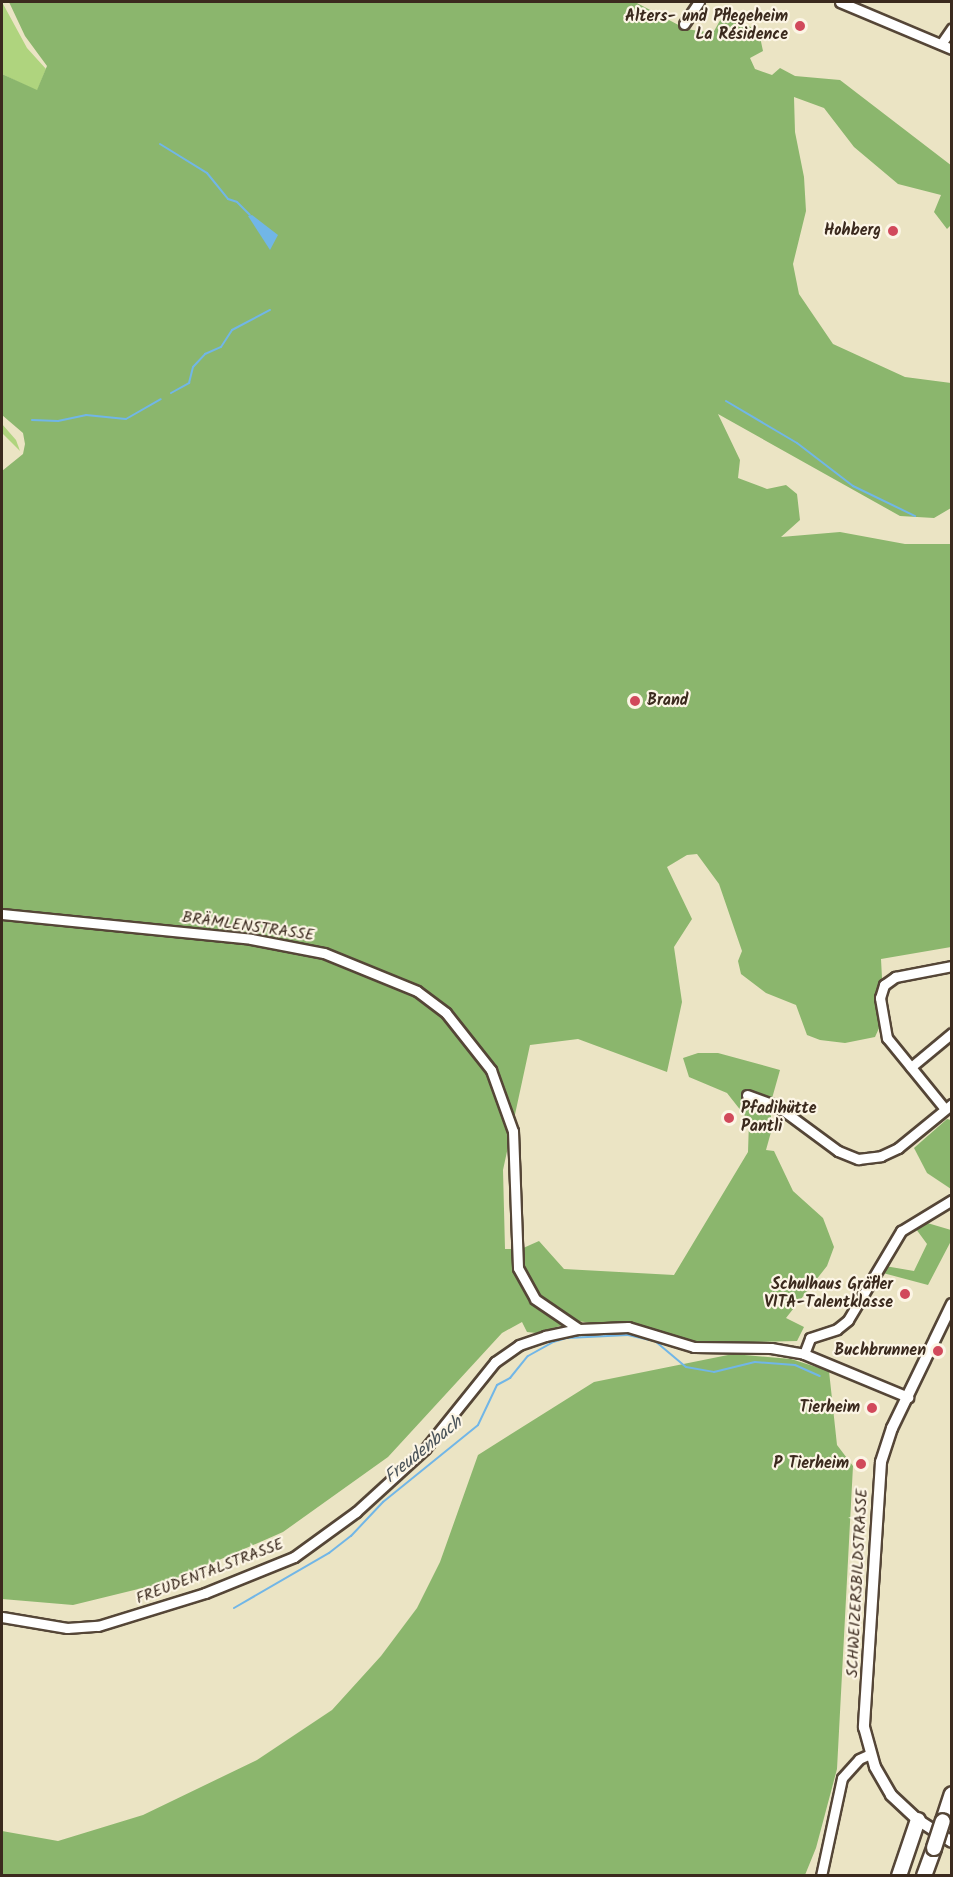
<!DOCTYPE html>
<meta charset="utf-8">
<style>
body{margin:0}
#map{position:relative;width:953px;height:1877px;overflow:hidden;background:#ebe4c4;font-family:Kalam,sans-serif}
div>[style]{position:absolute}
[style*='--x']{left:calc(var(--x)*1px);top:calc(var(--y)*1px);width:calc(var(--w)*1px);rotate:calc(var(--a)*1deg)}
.green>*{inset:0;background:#afd47e}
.forest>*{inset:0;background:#8bb66d}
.water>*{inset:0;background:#71b6e7}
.stream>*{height:2px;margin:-1px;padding:0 1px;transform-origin:1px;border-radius:1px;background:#71b6e7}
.roads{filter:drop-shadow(2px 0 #554637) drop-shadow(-2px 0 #554637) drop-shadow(0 2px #554637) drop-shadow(0 -2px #554637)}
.minor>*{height:9px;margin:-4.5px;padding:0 4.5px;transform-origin:4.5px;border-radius:4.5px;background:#fff}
.major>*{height:10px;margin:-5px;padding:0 5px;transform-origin:5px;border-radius:5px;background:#fff}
.highway>*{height:14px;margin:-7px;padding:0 7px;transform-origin:7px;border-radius:7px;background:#fff}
.bridges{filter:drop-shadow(2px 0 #554637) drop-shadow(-2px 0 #554637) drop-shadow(0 2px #554637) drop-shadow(0 -2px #554637)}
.highway-bridge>*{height:14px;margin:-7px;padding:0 7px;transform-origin:7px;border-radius:7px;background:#fff}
.dots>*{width:16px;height:16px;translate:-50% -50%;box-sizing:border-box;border:3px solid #fcf5e5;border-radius:50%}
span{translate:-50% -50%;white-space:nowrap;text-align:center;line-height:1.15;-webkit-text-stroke:4.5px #fcf5e5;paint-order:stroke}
.poi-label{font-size:16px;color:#3b2a1e;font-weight:700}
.right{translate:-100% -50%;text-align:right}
.left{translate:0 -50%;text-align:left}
.street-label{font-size:16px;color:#3b2a1e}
.water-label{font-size:18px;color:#4b545a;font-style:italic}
.frame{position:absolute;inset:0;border:3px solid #3b2a1e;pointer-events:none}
</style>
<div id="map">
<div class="green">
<div style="clip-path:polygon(2px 2px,27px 48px,46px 69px,37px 91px,2px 74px)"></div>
<div style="clip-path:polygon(2px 424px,16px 440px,20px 451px,2px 433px)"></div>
</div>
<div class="forest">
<div style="clip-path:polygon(9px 2px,635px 2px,686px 29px,713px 33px,723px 15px,751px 27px,760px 37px,763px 51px,750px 58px,755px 69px,772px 75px,780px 68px,795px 76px,840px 80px,952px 166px,951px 225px,947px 229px,934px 212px,941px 195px,898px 184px,854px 147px,824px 108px,794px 97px,795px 132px,804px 177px,806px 211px,793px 264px,799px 294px,833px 344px,905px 377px,951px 383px,951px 508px,934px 518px,900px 516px,718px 414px,740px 460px,738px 478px,767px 489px,786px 485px,797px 494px,800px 520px,781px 537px,840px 532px,905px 544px,951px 544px,951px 947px,881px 959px,882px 978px,877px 998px,880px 1026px,875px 1037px,845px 1043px,820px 1040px,807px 1035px,796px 1005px,766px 993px,741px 974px,738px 961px,742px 951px,719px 884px,697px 854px,687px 855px,667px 867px,692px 919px,674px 947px,682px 1002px,667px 1072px,578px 1039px,530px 1045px,503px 1170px,505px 1249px,521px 1249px,539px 1241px,564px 1269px,674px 1275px,748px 1152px,749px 1121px,727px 1093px,689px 1077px,683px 1058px,698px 1053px,718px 1053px,780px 1070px,771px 1102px,771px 1132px,766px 1150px,774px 1151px,793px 1191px,823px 1218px,834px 1247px,827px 1266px,786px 1318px,804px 1327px,797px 1341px,694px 1343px,654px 1331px,577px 1321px,536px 1333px,527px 1332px,522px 1322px,502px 1333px,388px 1457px,283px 1532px,171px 1581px,73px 1605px,2px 1599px,2px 471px,23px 454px,25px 444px,23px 433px,2px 415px,2px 74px,37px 90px,47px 66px,25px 36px)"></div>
<div style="clip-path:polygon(947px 1119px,951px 1120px,951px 1189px,927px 1173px,914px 1148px)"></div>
<div style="clip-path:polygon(924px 1222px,951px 1230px,951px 1241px,928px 1285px,883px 1273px,885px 1266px,914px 1271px,927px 1244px,916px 1229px)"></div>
<div style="clip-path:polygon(733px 1354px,791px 1359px,829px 1371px,837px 1445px,853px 1466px,837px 1769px,816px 1848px,805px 1875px,2px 1875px,2px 1831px,58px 1841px,143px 1815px,257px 1760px,332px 1710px,381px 1656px,417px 1608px,440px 1562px,478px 1455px,594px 1382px)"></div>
</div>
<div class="water">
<div style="clip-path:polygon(252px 215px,278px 235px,270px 250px,248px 216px)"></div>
</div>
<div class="stream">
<div style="--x:160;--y:144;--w:55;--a:31.7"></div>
<div style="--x:207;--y:173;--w:33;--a:51"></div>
<div style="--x:228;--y:199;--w:9;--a:18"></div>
<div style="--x:237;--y:202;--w:18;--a:45"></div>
<div style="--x:171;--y:393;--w:21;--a:-29"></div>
<div style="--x:189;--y:383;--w:16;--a:-76"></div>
<div style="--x:193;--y:367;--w:18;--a:-47"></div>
<div style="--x:205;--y:354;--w:17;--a:-24"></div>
<div style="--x:221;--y:347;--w:20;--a:-57"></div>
<div style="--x:232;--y:330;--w:43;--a:-27.8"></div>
<div style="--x:726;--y:401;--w:82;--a:30.6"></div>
<div style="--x:797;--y:443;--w:71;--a:37.5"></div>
<div style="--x:853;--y:486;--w:69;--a:25.8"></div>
<div style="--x:32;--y:420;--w:26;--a:2"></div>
<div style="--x:58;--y:421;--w:29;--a:-12"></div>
<div style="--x:86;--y:415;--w:40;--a:5.7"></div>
<div style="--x:126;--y:419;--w:40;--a:-29.7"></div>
<div style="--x:234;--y:1608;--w:110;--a:-30.1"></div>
<div style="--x:329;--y:1553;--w:28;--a:-38"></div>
<div style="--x:351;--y:1536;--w:47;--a:-46.7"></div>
<div style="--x:383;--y:1502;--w:122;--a:-39"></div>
<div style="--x:478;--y:1425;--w:44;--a:-64.6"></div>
<div style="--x:497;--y:1385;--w:15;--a:-28"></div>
<div style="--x:510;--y:1378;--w:28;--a:-51"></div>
<div style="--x:528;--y:1356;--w:29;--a:-29"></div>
<div style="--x:553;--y:1342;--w:15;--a:-16"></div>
<div style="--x:567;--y:1338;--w:61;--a:-2.8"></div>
<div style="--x:628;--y:1335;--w:28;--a:13"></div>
<div style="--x:655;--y:1341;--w:40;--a:40"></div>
<div style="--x:686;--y:1367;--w:28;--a:10"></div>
<div style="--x:714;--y:1372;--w:42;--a:-13.7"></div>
<div style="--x:755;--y:1362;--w:40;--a:4.3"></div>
<div style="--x:795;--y:1365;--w:27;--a:24"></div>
</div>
<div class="roads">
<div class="minor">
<div style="--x:840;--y:2;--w:121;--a:22.8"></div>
<div style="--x:684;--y:24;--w:27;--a:-56"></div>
<div style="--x:941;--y:44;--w:19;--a:-55"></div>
<div style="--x:2;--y:914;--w:250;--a:5.7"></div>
<div style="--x:251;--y:939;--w:74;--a:10.9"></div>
<div style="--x:324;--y:953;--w:100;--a:22.2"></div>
<div style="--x:417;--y:991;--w:36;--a:37"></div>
<div style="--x:446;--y:1013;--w:73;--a:51.7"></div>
<div style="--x:491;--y:1070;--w:65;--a:70.2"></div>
<div style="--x:513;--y:1131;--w:137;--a:87.9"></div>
<div style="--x:518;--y:1268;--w:35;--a:61"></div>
<div style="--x:535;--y:1299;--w:53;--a:34.3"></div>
<div style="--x:911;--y:1067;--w:53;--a:-39.7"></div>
<div style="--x:747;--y:1095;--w:32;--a:20"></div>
<div style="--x:777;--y:1106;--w:76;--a:36.4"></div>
<div style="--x:838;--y:1151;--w:22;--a:22"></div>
<div style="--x:858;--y:1159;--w:23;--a:-7"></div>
<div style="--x:881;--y:1156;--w:19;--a:-25"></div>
<div style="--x:898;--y:1148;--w:70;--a:-39.2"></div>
<div style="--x:945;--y:1109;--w:92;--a:-129.2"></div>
<div style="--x:887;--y:1038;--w:41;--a:-99.9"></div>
<div style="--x:880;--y:998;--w:14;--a:-73"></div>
<div style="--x:884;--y:985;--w:14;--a:-36"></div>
<div style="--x:895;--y:977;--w:58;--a:-10.9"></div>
<div style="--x:804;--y:1354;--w:17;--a:-69"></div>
<div style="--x:810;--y:1338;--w:28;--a:-18"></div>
<div style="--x:837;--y:1329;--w:14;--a:-39"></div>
<div style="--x:848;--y:1320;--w:104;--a:-59.2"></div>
<div style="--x:901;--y:1231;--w:60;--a:-31.3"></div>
<div style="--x:2;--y:1617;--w:66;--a:9.6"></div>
<div style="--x:67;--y:1628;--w:31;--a:-4"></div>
<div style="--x:98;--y:1626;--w:112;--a:-17.1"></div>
<div style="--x:205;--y:1593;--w:96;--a:-22"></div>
<div style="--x:294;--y:1557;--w:77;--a:-36"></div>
<div style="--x:356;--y:1512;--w:93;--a:-42.4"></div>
<div style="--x:425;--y:1449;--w:112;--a:-51.2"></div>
<div style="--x:495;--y:1362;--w:29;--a:-35"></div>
<div style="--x:519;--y:1345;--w:28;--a:-19"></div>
<div style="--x:545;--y:1336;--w:35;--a:-12"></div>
<div style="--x:579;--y:1329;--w:49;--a:-2.3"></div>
<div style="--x:628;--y:1327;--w:69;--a:16.9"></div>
<div style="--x:694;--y:1347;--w:77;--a:0.7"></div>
<div style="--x:771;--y:1348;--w:34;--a:10"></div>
<div style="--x:804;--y:1354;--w:113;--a:22.5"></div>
<div style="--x:821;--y:1876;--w:100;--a:-77.9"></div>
<div style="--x:842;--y:1778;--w:25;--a:-48"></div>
<div style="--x:859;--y:1759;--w:12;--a:-24"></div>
</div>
<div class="major">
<div style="--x:952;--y:1304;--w:138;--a:115.8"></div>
<div style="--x:892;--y:1428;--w:36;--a:108"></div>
<div style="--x:881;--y:1462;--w:266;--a:93.7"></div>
<div style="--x:864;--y:1727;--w:41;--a:74.6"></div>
<div style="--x:875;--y:1767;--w:32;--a:60"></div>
<div style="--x:891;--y:1795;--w:37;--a:43"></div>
<div style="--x:918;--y:1820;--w:40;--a:32.9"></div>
</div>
<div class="highway">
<div style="--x:943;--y:1821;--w:28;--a:-72"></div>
<div style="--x:899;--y:1876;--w:59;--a:-71.3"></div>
<div style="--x:924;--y:1876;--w:30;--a:-70"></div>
</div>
</div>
<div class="bridges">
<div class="highway-bridge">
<div style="--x:934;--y:1848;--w:28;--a:-72"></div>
</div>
</div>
<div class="dots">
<div style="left:800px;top:26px;background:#d1495b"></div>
<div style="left:893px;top:231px;background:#d1495b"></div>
<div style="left:635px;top:701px;background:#d1495b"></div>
<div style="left:729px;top:1118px;background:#d1495b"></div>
<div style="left:905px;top:1294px;background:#d1495b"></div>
<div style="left:938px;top:1351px;background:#d1495b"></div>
<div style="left:872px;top:1408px;background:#d1495b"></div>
<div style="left:861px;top:1464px;background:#d1495b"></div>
</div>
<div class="poi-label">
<span class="right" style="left:788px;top:26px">Alters- und Pflegeheim<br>La Résidence</span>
<span class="right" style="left:881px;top:231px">Hohberg</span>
<span class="left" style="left:647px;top:701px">Brand</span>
<span class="left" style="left:741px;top:1118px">Pfadihütte<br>Pantli</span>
<span class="right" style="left:893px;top:1294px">Schulhaus Gräfler<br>VITA-Talentklasse</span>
<span class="right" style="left:926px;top:1351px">Buchbrunnen</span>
<span class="right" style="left:860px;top:1408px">Tierheim</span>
<span class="right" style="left:849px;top:1464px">P Tierheim</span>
</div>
<div class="street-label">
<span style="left:248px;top:927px;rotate:8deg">BRÄMLENSTRASSE</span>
<span style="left:210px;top:1572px;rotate:-21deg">FREUDENTALSTRASSE</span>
<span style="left:858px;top:1583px;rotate:-87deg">SCHWEIZERSBILDSTRASSE</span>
</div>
<div class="water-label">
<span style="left:424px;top:1451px;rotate:-39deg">Freudenbach</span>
</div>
<div class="frame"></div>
</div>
